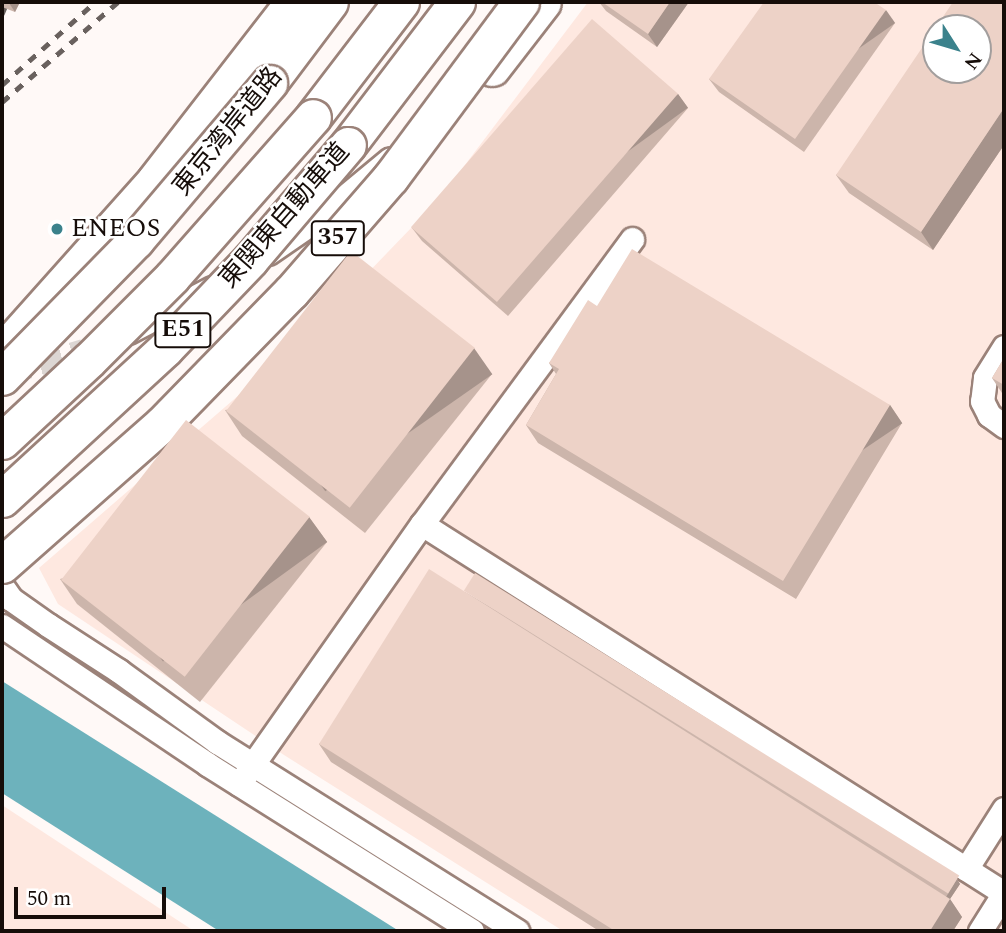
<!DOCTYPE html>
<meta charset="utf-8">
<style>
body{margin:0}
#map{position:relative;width:1006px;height:933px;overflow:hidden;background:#fff9f7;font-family:Spectral,"Noto Sans JP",serif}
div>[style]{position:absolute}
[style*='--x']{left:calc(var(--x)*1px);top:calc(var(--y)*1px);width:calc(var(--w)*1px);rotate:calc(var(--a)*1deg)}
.built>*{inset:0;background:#fee8e0}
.water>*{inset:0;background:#6db2bc}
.minor-tunnel>*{height:23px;margin-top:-11.5px;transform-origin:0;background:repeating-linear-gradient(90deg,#dcd6d3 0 23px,transparent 0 34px)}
.roads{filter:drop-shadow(2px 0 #9b8279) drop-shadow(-2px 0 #9b8279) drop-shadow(0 2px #9b8279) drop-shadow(0 -2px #9b8279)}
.minor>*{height:23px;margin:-11.5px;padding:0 11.5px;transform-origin:11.5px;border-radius:11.5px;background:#fff}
.highway>*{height:35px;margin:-17.5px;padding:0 17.5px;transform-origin:17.5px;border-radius:17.5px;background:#fff}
.rail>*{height:5px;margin-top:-2.5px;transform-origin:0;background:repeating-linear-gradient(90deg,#69615e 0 9px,transparent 0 18px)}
.bridges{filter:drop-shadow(2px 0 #9b8279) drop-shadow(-2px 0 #9b8279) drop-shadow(0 2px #9b8279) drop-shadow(0 -2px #9b8279)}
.highway-bridge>*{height:35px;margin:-17.5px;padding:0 17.5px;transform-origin:17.5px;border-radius:17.5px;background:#fff}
.wall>*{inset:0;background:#ccb5ab}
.shaded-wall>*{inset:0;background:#a6938b;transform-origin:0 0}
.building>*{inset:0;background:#edd2c7;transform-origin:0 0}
.dots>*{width:19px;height:19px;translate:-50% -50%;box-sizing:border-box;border:4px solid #fff;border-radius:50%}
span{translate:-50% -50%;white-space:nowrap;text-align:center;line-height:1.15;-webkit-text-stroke:5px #fff;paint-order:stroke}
.shield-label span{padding:2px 5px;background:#fff;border:2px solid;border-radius:5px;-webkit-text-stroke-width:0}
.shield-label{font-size:24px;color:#160d09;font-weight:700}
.street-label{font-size:26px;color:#160d09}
.poi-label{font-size:26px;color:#160d09}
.left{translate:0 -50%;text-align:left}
.frame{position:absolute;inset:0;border:4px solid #160d09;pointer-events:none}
.north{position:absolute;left:922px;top:14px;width:70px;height:70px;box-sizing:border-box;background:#fff;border:2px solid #a29e9d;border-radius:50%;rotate:127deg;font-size:19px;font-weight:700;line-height:28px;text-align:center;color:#160d09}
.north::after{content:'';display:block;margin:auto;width:24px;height:32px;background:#3b828c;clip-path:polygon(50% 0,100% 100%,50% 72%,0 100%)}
.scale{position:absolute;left:14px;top:887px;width:152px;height:32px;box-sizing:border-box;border:4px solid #160d09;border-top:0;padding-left:9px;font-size:21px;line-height:24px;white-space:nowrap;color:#160d09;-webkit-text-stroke:5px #fff;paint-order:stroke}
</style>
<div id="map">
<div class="built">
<div style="clip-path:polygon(evenodd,588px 2px,1004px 2px,1004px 931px,563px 931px,284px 755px,58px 604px,39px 568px,307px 336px,440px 198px,588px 2px,936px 28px,978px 28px,978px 70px,936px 70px,936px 28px)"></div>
<div style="clip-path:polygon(2px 805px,194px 931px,2px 931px)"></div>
</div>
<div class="water">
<div style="clip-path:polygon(2px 681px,399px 931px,219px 931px,2px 793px)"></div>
</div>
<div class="minor-tunnel">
<div style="--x:7;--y:373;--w:80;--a:-16.6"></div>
</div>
<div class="roads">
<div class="minor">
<div style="--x:268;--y:253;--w:62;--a:-34.5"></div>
<div style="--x:319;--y:218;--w:92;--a:-39.7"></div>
<div style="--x:128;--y:332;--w:95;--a:-27.6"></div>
<div style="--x:1004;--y:347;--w:36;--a:122"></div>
<div style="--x:985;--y:378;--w:23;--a:97"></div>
<div style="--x:982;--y:401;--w:16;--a:63"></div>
<div style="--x:989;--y:415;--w:19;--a:36"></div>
<div style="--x:422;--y:524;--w:354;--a:-53.6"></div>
<div style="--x:2;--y:586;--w:16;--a:55"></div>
<div style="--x:11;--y:599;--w:45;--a:35.1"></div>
<div style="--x:48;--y:625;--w:85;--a:32.9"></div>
<div style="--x:119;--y:671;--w:121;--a:35.9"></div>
<div style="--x:217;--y:742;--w:355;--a:32.2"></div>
<div style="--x:2;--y:626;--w:247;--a:33.9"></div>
<div style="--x:207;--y:764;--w:313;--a:32.2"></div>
<div style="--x:239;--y:784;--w:318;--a:-54.9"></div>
<div style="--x:422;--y:524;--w:689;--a:32.38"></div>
<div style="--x:1004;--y:893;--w:45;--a:122.3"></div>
<div style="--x:966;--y:869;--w:71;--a:-57.7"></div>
</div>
<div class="highway">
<div style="--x:492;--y:68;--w:83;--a:-52.3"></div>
<div style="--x:269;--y:83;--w:101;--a:-53"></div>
<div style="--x:313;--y:117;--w:145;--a:-52.6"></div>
<div style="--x:348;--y:145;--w:180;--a:-52.7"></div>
<div style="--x:2;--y:352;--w:230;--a:-48.3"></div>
<div style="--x:155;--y:180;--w:225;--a:-52.2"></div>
</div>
</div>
<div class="rail">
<div style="--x:2;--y:14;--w:13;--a:-67"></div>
<div style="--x:2;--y:85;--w:125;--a:-41.7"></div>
<div style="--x:2;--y:102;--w:153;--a:-40.8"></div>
</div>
<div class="bridges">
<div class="highway-bridge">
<div style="--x:2;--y:377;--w:192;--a:-45.6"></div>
<div style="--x:136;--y:240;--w:206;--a:-49.7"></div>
<div style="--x:2;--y:441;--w:119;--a:-43"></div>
<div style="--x:89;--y:360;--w:117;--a:-45"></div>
<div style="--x:172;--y:277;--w:213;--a:-48.6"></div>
<div style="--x:2;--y:499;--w:222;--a:-42.6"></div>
<div style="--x:165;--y:349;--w:123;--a:-46.3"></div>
<div style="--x:250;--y:260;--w:151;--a:-49.6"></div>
<div style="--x:2;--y:565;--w:213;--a:-41.4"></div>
<div style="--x:162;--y:424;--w:185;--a:-45.7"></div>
<div style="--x:291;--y:292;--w:152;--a:-49"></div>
<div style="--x:391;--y:177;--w:218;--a:-53.4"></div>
</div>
</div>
<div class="wall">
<div style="clip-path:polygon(2px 2px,20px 2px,15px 12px,2px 7px)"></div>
<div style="clip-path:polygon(599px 2px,689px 2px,657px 47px,606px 11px)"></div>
<div style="clip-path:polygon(1004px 2px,1004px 145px,933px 250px,849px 193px,836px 175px)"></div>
<div style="clip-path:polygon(895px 23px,804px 152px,719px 92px,709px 79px)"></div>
<div style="clip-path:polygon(678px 94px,688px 108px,508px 316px,422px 241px,412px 228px)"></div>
<div style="clip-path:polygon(597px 306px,890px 405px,902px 423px,796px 599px,538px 443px,526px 425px,556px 374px,549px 363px)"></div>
<div style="clip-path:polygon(1004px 358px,1004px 396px,992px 378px)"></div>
<div style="clip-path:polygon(492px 374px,365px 533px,242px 436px,225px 410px)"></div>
<div style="clip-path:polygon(309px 517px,327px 542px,200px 702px,77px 604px,60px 579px)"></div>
<div style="clip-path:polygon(465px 592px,957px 879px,960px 884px,950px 899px,962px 917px,953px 931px,599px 931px,331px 762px,319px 744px)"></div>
</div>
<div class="shaded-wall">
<div style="clip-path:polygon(9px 2px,20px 2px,15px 12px,9px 3px)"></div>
<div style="clip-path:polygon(670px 2px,689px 2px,657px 47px,648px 34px)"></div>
<div style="left:886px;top:10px;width:16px;height:158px;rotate:55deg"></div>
<div style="left:678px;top:94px;width:17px;height:274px;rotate:54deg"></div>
<div style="clip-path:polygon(1004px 108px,1004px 145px,933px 250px,921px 232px)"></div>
<div style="left:474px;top:348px;width:32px;height:204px;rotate:55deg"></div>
<div style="left:890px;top:405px;width:22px;height:206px;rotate:56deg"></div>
<div style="left:309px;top:517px;width:31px;height:203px;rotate:54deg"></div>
<div style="clip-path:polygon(957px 879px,960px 884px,950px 899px,962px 917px,953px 931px,930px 931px,943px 902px)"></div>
</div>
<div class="building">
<div style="clip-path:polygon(602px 2px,670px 2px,648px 34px)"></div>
<div style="clip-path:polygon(764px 2px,874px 2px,886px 10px,795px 139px,709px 79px)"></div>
<div style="clip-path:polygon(evenodd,953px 2px,1004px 2px,1004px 108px,921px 232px,836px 175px,953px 2px,936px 28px,978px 28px,978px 70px,936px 70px,936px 28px)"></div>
<div style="left:592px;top:19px;width:114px;height:276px;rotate:41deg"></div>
<div style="clip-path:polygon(632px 249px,890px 405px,783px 581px,526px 425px,559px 369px,549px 363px,588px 300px,597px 306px)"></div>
<div style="left:351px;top:251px;width:157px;height:203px;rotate:38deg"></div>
<div style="clip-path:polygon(1004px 358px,1004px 385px,992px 378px)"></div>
<div style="left:186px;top:420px;width:157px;height:203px;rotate:38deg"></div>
<div style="clip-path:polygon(429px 569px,950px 899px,930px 931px,615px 931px,319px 744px)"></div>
<div style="left:475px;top:573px;width:571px;height:21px;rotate:32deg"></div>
</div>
<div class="dots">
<div style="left:57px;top:229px;background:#3b828c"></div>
</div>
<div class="shield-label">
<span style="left:338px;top:238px">357</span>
<span style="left:183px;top:330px">E51</span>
</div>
<div class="street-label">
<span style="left:228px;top:132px;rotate:-51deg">東京湾岸道路</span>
<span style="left:285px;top:216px;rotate:-49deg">東関東自動車道</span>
</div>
<div class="poi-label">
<span class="left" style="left:71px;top:229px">ENEOS</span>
</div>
<div class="frame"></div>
<div class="north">N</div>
<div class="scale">50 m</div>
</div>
